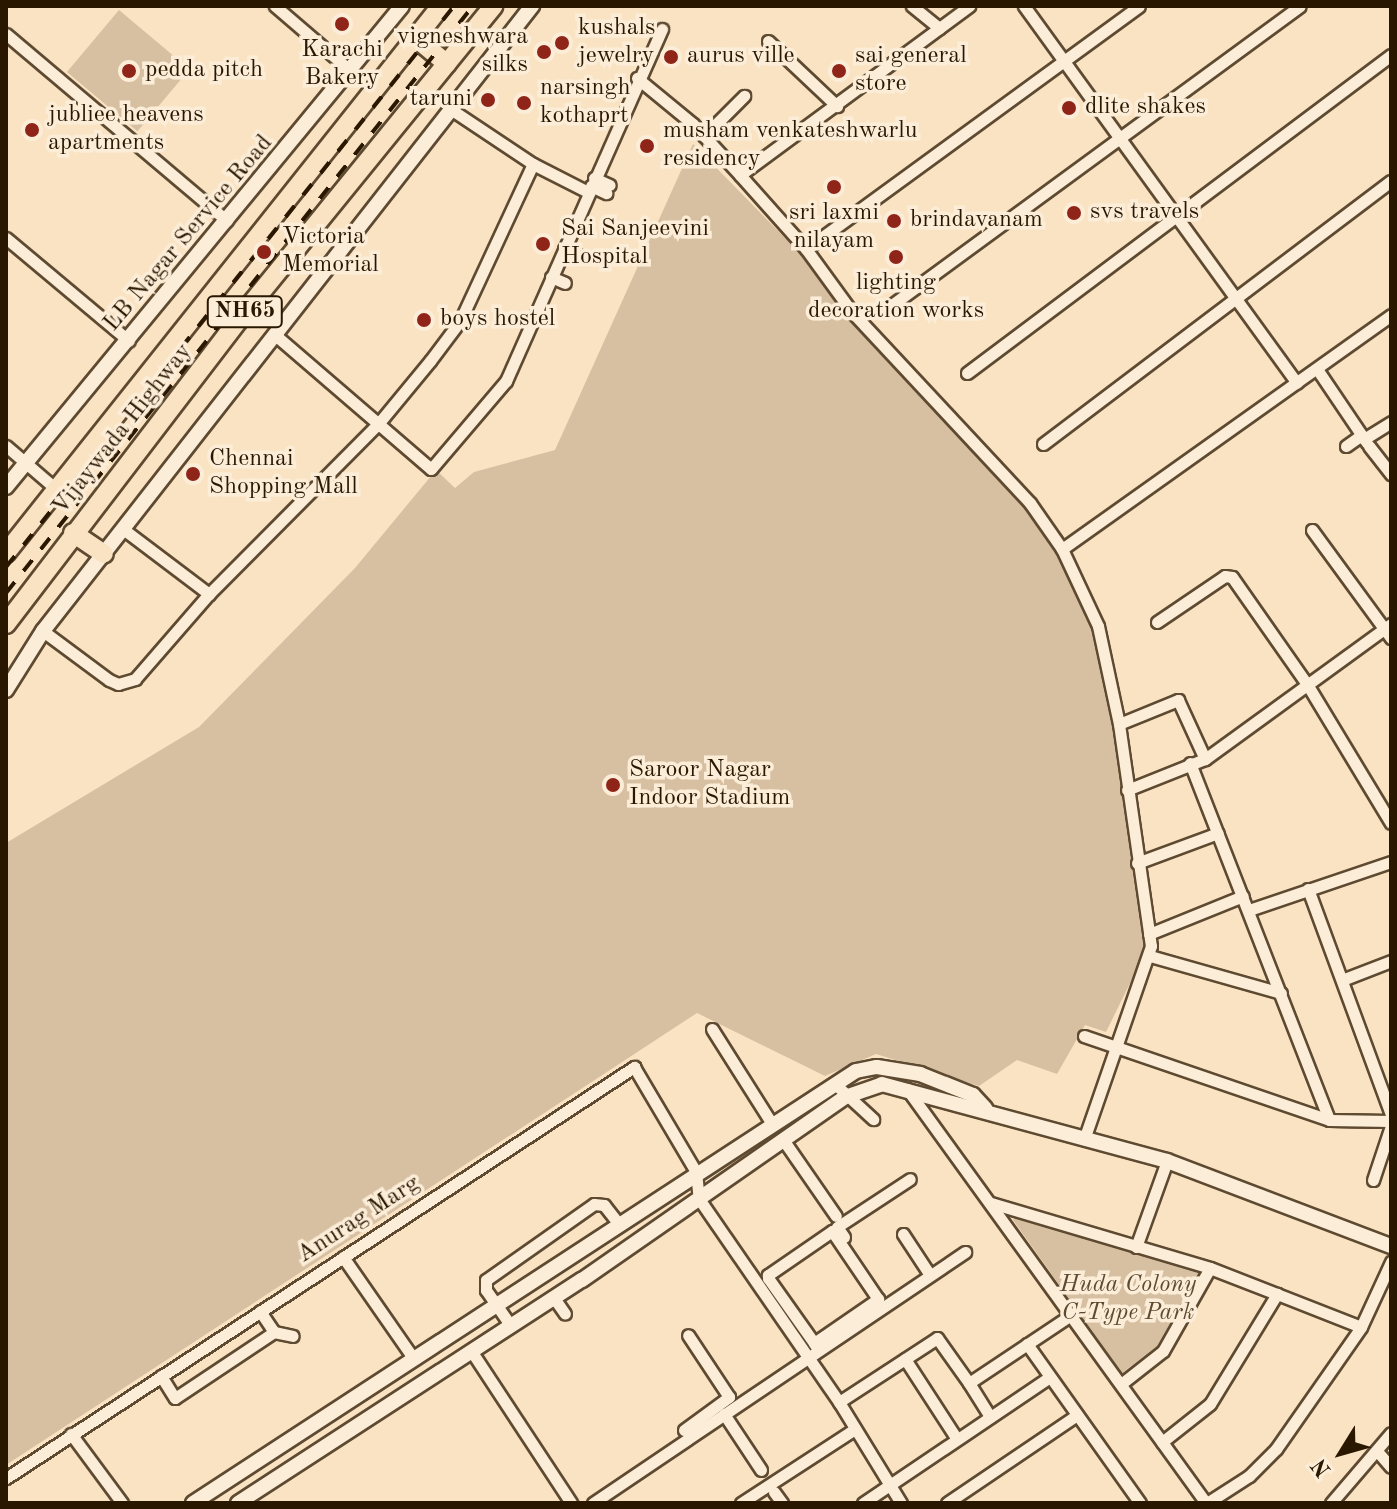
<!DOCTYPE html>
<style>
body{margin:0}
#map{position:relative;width:1397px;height:1509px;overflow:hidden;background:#fae3c3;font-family:"Old Standard TT",serif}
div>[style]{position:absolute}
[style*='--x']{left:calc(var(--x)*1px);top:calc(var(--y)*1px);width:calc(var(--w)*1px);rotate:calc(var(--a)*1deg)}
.green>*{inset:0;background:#d7c0a2;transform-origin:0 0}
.roads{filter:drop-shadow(2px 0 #5e4a31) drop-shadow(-2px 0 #5e4a31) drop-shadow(0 2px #5e4a31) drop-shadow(0 -2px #5e4a31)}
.minor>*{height:11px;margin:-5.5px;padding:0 5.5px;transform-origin:5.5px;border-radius:5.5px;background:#fcedd8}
.tertiary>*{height:14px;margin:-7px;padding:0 7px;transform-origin:7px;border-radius:7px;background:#fcedd8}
.trunk>*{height:18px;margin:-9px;padding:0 9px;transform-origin:9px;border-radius:9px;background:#fae3c3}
.rail>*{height:4px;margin-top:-2px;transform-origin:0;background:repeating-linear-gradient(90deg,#2a1700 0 14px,transparent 0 28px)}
.dots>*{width:22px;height:22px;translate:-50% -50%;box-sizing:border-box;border:4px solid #fcedd8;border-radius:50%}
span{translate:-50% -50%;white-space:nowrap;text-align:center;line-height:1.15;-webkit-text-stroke:7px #fcedd8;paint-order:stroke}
.shield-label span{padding:2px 6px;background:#fcedd8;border:2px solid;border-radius:6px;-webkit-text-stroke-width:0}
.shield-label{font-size:22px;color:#2a1700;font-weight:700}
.poi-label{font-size:24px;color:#2a1700}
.left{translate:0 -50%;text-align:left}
.right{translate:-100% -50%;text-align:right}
.street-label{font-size:24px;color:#2a1700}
.park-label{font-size:24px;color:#5e4a31;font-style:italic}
.frame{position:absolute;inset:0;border:8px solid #2a1700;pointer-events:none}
.north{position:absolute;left:1301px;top:1413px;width:80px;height:80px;-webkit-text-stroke:6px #fcedd8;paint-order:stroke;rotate:233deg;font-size:22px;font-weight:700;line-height:32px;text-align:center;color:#2a1700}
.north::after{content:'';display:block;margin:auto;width:28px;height:36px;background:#2a1700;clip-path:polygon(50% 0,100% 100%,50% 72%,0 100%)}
</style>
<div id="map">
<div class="green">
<div style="left:119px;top:10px;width:92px;height:81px;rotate:40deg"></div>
<div style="clip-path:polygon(693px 144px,830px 284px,844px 312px,1039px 522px,1094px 626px,1115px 725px,1145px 936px,1142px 959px,1106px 1032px,1085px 1025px,1057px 1074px,1017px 1060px,979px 1086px,876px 1054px,825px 1076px,697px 1013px,6px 1465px,6px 843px,199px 727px,355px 568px,436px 470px,455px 488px,474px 472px,555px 450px)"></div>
<div style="clip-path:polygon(1019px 1214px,1199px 1272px,1157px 1346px,1122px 1373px,1013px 1220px)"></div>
</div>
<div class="roads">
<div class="minor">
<div style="--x:275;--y:6;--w:101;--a:40.6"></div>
<div style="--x:912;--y:6;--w:35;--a:39"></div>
<div style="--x:1024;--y:6;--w:465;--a:54.1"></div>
<div style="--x:6;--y:34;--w:289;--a:40.2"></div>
<div style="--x:768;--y:41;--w:95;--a:43.3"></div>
<div style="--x:637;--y:78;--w:72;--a:39.4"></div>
<div style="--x:693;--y:124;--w:69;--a:47.3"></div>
<div style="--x:740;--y:175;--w:99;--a:48.3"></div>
<div style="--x:806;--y:249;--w:78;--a:53.9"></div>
<div style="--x:852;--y:312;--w:261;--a:47"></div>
<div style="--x:1030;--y:503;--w:56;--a:55.2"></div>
<div style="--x:1062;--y:549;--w:85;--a:64.9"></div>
<div style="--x:1098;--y:626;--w:100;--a:77.9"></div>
<div style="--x:1119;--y:724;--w:224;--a:81.8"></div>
<div style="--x:1151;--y:946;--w:204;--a:109.1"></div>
<div style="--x:449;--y:108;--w:101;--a:33.7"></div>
<div style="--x:533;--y:164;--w:62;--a:27"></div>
<div style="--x:704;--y:136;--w:57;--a:-45"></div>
<div style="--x:740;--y:175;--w:285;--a:-36.4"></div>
<div style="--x:594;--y:178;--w:17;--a:24"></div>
<div style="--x:591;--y:186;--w:17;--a:25"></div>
<div style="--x:6;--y:238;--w:160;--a:39.9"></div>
<div style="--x:564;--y:249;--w:15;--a:23"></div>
<div style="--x:806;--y:249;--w:412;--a:-36.1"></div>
<div style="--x:551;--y:277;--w:15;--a:23"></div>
<div style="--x:889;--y:307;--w:509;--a:-36.22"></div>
<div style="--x:274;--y:334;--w:207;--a:40.7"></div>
<div style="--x:431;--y:469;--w:116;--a:-49.6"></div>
<div style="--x:506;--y:381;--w:385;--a:-66.1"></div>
<div style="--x:1317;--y:369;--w:89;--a:56"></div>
<div style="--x:967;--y:373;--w:530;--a:-36.87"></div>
<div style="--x:1364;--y:439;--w:32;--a:-32"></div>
<div style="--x:1043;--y:444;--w:436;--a:-37.1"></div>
<div style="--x:6;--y:446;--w:66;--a:40.7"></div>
<div style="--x:1346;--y:446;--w:19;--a:-35"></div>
<div style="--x:1369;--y:446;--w:36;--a:52"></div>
<div style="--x:123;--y:529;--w:108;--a:37.1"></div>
<div style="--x:1312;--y:530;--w:134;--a:53.8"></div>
<div style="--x:1062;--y:549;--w:404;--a:-35.4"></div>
<div style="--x:1157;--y:622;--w:82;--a:-34.1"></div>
<div style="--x:1225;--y:576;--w:7;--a:8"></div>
<div style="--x:1232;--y:577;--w:131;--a:55"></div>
<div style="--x:1307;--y:684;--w:162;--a:58.9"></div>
<div style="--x:43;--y:631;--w:82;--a:36.6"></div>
<div style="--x:109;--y:680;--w:10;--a:24"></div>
<div style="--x:118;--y:684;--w:18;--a:-16"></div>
<div style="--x:135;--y:679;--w:113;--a:-49"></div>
<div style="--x:209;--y:594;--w:240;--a:-45.2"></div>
<div style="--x:378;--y:424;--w:82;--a:-50.5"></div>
<div style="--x:430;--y:361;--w:50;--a:-53.1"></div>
<div style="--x:460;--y:321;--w:173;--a:-65.1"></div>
<div style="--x:1119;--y:724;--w:64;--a:-22.1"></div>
<div style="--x:1178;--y:700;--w:65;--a:65.4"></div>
<div style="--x:1190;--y:763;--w:383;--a:68.7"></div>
<div style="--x:1127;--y:790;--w:84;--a:-21.7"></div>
<div style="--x:1205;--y:759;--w:230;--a:-36"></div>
<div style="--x:1137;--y:863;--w:86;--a:-20.3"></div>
<div style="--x:1308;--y:889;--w:241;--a:69.8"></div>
<div style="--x:1249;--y:910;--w:150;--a:-18.7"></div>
<div style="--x:1149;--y:934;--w:101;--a:-22"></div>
<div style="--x:1150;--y:956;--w:136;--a:15.8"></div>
<div style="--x:1342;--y:980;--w:53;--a:-21.2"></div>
<div style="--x:712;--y:1029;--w:112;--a:57.7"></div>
<div style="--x:1084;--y:1036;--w:259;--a:18.9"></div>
<div style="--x:1329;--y:1120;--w:62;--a:0.9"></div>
<div style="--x:835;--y:1084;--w:52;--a:42.6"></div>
<div style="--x:907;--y:1089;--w:511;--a:54.16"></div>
<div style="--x:784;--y:1141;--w:91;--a:55.3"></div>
<div style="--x:1373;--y:1180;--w:57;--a:-71.6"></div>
<div style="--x:991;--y:1203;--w:228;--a:16.5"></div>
<div style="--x:1210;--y:1268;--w:72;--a:21.2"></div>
<div style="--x:903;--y:1234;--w:49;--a:56.6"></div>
<div style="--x:844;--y:1237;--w:12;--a:-125"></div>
<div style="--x:837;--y:1227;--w:87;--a:-33.3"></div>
<div style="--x:1136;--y:1247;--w:91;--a:-70.2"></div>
<div style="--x:343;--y:1257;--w:124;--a:55.2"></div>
<div style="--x:554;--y:1298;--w:19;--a:55"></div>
<div style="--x:511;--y:1326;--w:44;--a:-124.8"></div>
<div style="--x:486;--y:1290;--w:10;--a:-90"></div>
<div style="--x:486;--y:1280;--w:132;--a:-35.1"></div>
<div style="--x:594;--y:1204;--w:10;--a:6"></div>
<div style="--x:604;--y:1205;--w:24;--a:52"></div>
<div style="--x:274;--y:1332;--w:19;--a:12"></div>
<div style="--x:814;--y:1343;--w:78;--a:-34.5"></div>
<div style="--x:878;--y:1299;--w:82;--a:-124.1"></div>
<div style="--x:832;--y:1231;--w:78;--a:145.5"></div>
<div style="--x:768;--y:1275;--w:3;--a:90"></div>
<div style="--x:768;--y:1278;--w:80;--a:54.7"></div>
<div style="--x:814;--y:1343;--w:8;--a:60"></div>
<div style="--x:1027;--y:1344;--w:195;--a:54.6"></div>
<div style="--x:472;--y:1352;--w:181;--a:56.7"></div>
<div style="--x:905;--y:1359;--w:95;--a:57"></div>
<div style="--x:161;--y:1376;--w:26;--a:58"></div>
<div style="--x:175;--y:1398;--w:119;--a:-33.7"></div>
<div style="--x:274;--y:1332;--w:25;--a:-124"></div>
<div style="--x:969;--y:1383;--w:40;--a:58"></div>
<div style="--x:1121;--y:1384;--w:53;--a:-38.2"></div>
<div style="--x:1163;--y:1351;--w:95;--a:-60.5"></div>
<div style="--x:839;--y:1402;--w:117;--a:-33.1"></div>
<div style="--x:937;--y:1338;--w:55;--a:54.6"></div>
<div style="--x:969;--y:1383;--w:123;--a:-33.7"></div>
<div style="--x:724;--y:1414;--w:67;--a:56.5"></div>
<div style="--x:684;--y:1430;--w:56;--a:-36.3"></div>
<div style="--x:729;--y:1397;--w:74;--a:-123.5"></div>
<div style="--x:71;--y:1434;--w:86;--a:53.5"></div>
<div style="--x:1162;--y:1442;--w:61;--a:-38.4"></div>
<div style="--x:1210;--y:1404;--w:129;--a:-58.7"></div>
<div style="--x:1277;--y:1294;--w:90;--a:21.4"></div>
<div style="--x:1377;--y:1451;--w:21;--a:49"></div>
<div style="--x:6;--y:1478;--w:751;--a:-33.2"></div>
<div style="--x:634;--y:1067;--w:122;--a:59.4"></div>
<div style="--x:696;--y:1172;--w:27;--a:84"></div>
<div style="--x:699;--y:1199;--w:247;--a:55.4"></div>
<div style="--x:839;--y:1402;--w:119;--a:58.5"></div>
<div style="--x:774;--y:1492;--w:14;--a:54"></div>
<div style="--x:593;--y:1503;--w:449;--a:-34"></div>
<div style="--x:741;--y:1503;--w:136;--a:-33"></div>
<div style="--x:863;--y:1503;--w:225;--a:-34"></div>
<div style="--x:947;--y:1503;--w:157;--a:-34.1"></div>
<div style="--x:1207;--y:1503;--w:50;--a:-32.7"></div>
<div style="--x:1249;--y:1476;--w:38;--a:-45"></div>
<div style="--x:1276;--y:1449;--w:149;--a:-55.1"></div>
<div style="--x:1361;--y:1327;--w:72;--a:-65.2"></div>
<div style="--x:1331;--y:1503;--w:92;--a:-49.4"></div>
</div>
<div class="tertiary">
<div style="--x:6;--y:487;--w:623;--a:-50.54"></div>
<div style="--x:6;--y:690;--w:70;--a:-57.9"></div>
<div style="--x:43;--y:631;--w:794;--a:-51.96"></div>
<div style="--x:193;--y:1503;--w:791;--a:-33.09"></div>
<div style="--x:856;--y:1071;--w:21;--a:-11"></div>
<div style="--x:877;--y:1067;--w:44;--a:9.2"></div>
<div style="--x:920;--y:1074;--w:57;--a:21.6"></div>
<div style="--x:973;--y:1095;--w:18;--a:47"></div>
<div style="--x:238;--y:1503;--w:410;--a:-33"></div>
<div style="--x:582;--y:1280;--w:320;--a:-34.8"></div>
<div style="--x:845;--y:1097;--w:39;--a:-19"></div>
<div style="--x:882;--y:1084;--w:295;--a:15.1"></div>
<div style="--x:1167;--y:1161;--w:240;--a:20.8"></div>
</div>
<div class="trunk">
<div style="--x:416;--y:38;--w:40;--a:40"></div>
<div style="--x:73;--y:533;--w:37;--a:34"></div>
<div style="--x:6;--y:553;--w:699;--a:-51.51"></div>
<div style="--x:6;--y:624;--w:398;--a:-52.6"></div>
<div style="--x:248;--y:308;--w:389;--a:-50.9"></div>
</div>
</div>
<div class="rail">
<div style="--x:6;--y:567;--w:718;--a:-51.39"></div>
<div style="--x:6;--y:593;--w:750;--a:-51.5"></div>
</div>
<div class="dots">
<div style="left:342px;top:24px;background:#8f2418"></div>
<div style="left:562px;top:43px;background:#8f2418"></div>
<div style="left:544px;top:52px;background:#8f2418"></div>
<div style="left:671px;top:57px;background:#8f2418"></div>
<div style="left:129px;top:71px;background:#8f2418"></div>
<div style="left:839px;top:71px;background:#8f2418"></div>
<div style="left:488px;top:100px;background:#8f2418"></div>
<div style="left:524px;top:103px;background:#8f2418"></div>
<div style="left:1069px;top:108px;background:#8f2418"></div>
<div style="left:32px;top:130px;background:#8f2418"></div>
<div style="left:647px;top:146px;background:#8f2418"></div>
<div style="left:834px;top:187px;background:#8f2418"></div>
<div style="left:1074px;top:213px;background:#8f2418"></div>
<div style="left:894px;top:221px;background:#8f2418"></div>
<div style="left:543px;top:244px;background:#8f2418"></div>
<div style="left:264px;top:252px;background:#8f2418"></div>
<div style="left:896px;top:257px;background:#8f2418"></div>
<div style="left:424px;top:320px;background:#8f2418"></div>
<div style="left:193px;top:474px;background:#8f2418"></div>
<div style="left:613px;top:785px;background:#8f2418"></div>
</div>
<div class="shield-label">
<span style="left:245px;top:312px">NH65</span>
</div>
<div class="poi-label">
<span class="left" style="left:578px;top:43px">kushals<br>jewelry</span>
<span class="right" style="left:528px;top:52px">vigneshwara<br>silks</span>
<span style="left:342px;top:65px">Karachi<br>Bakery</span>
<span class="left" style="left:687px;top:57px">aurus ville</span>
<span class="left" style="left:855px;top:71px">sai general<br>store</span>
<span class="left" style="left:145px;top:71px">pedda pitch</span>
<span class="left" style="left:540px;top:103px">narsingh<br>kothaprt</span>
<span class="right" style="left:472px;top:100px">taruni</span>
<span class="left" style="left:1085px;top:108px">dlite shakes</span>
<span class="left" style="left:48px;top:130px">jubliee heavens<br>apartments</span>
<span class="left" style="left:663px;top:146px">musham venkateshwarlu<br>residency</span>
<span class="left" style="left:1090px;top:213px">svs travels</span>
<span style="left:834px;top:228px">sri laxmi<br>nilayam</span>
<span class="left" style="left:910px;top:221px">brindavanam</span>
<span class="left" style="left:561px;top:244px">Sai Sanjeevini<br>Hospital</span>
<span class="left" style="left:282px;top:252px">Victoria<br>Memorial</span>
<span style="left:896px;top:298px">lighting<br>decoration works</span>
<span class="left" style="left:440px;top:320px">boys hostel</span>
<span class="left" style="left:209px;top:474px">Chennai<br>Shopping Mall</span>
<span class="left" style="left:629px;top:785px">Saroor Nagar<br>Indoor Stadium</span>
</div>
<div class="street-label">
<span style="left:189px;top:234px;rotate:-50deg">LB Nagar Service Road</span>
<span style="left:123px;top:430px;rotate:-52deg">Vijaywada Highway</span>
<span style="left:359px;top:1220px;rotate:-33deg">Anurag Marg</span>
</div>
<div class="park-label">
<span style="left:1128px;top:1300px">Huda Colony<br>C-Type Park</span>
</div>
<div class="frame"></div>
<div class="north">N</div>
</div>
